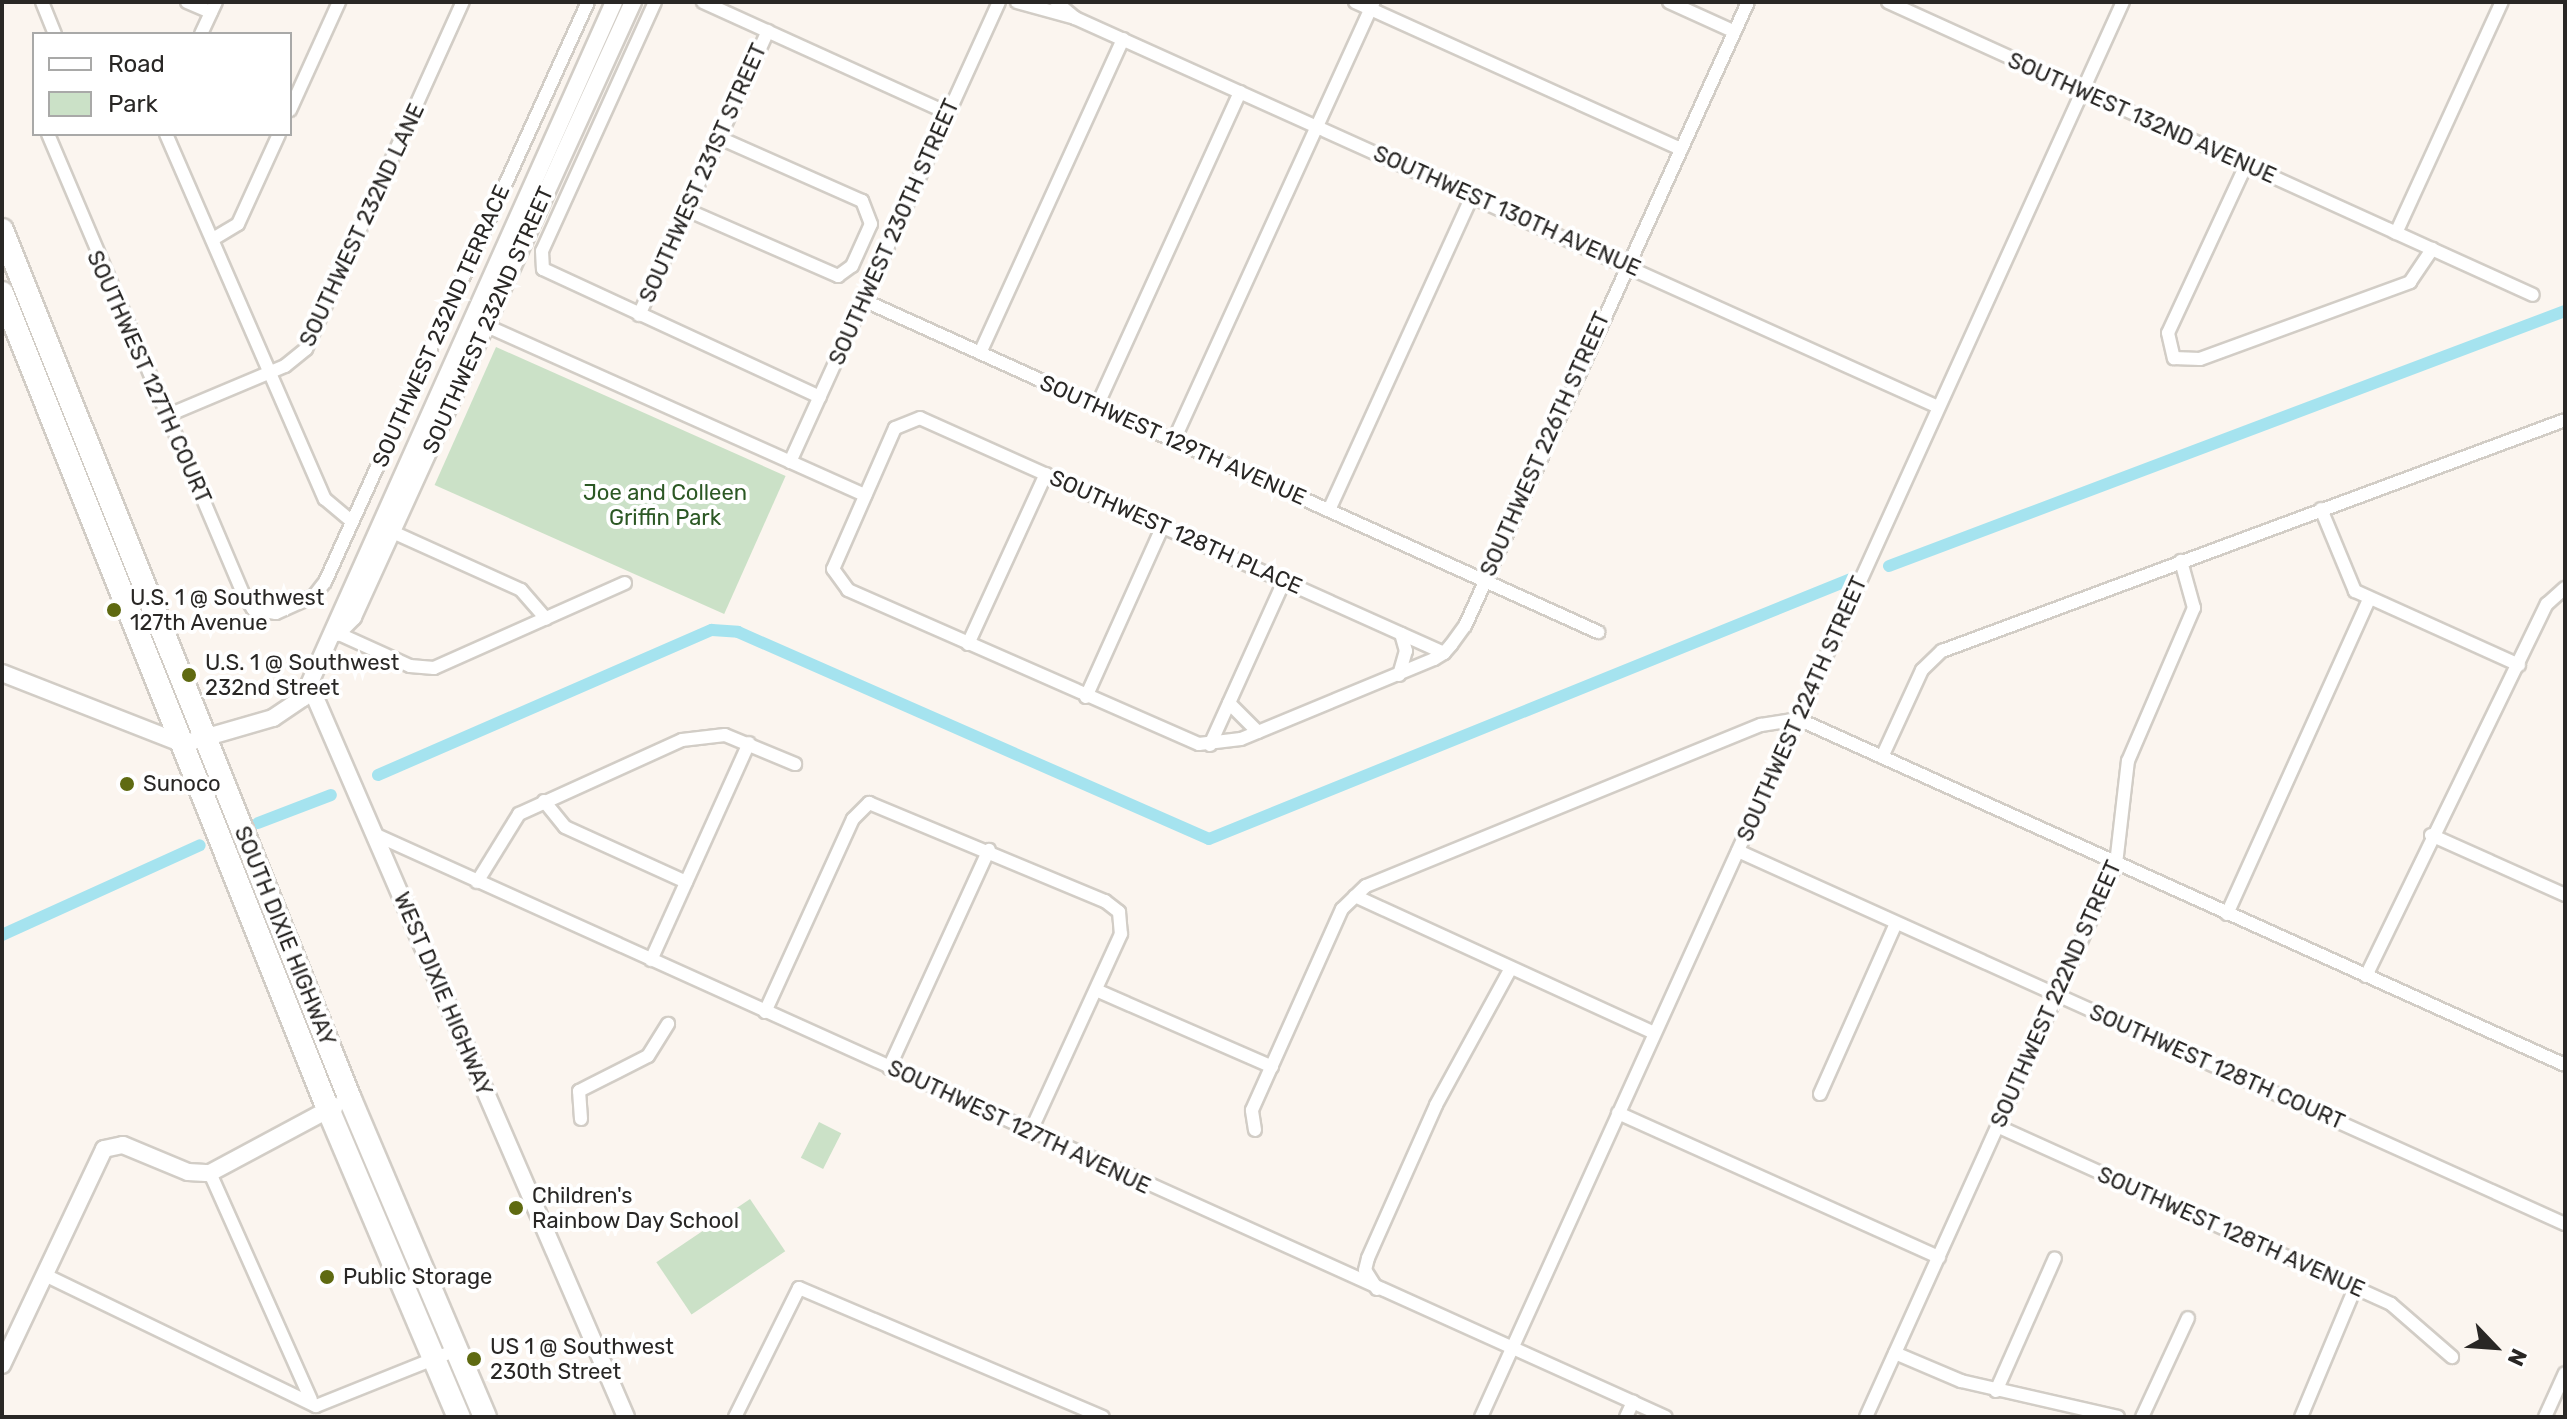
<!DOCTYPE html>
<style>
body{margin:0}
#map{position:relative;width:2567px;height:1419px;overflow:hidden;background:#fbf5ef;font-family:Rubik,sans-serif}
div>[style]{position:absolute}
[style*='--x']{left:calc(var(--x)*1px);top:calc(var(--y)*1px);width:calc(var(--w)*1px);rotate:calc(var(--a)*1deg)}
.green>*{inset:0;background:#cbe1c7;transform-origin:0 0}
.canal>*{height:12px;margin:-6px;padding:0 6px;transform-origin:6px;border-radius:6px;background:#a5e3ef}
.roads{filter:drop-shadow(2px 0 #d2cdc6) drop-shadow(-2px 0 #d2cdc6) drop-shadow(0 2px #d2cdc6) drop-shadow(0 -2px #d2cdc6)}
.minor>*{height:12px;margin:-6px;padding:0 6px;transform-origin:6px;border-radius:6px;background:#fff}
.tertiary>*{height:16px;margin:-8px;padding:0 8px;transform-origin:8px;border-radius:8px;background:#fff}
.trunk>*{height:22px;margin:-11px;padding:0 11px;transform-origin:11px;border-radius:11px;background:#fff}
.dots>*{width:22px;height:22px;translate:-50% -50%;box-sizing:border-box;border:4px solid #fff;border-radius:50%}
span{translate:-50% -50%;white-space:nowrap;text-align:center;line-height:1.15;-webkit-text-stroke:8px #fff;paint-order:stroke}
.street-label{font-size:22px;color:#292725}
.park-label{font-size:22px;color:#2c5824}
.poi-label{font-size:22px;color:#292725}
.left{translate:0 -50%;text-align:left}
.frame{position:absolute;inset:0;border:4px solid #292725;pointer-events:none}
.legend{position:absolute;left:32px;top:32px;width:260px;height:104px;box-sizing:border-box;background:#fff;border:2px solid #a9a9a8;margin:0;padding:10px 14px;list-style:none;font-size:24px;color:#292725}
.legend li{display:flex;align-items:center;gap:16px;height:40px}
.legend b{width:40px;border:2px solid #a9a9a8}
.north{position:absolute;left:2455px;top:1307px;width:80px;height:80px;-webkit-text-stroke:6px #fff;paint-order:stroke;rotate:115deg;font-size:22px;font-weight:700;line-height:32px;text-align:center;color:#292725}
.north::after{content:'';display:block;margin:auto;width:28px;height:36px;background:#292725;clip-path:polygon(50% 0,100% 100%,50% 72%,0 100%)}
</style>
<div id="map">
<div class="green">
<div style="left:496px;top:347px;width:317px;height:151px;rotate:24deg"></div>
<div style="left:819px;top:1122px;width:25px;height:40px;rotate:27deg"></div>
<div style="left:750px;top:1199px;width:63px;height:113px;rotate:56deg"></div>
</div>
<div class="canal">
<div style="--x:1889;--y:566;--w:722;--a:-20.67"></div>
<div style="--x:378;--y:775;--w:364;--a:-23.5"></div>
<div style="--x:712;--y:630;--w:26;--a:4"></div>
<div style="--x:738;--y:632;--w:514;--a:23.73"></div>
<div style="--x:1209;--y:839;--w:693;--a:-22.05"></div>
<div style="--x:258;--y:823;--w:78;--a:-21"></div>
<div style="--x:2;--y:935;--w:217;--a:-24.4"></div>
</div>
<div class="roads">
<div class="minor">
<div style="--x:42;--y:2;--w:35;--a:68"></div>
<div style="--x:187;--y:2;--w:26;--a:23"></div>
<div style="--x:655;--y:2;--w:273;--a:114.4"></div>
<div style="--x:542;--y:251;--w:18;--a:87"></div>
<div style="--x:543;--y:269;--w:305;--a:24.8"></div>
<div style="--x:703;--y:2;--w:269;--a:24.4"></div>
<div style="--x:1017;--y:2;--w:60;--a:15.4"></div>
<div style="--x:1075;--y:18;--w:947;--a:24.26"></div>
<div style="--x:1056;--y:2;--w:25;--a:40"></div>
<div style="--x:1355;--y:2;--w:358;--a:24.3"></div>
<div style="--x:1669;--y:2;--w:72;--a:24.4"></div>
<div style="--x:1888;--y:2;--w:708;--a:24.43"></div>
<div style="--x:201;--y:34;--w:35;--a:-65"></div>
<div style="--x:290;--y:110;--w:119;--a:-65.6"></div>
<div style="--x:48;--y:134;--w:497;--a:67"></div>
<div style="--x:242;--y:592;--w:20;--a:57"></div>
<div style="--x:253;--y:609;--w:23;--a:10"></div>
<div style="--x:276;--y:613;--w:42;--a:-24.1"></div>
<div style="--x:314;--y:596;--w:18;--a:-52"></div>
<div style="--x:325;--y:582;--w:637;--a:-65.61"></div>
<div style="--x:166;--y:134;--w:398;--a:66.5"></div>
<div style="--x:325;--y:499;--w:35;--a:40"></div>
<div style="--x:2246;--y:165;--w:185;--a:114.9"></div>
<div style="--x:2168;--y:333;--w:26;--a:77"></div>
<div style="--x:2174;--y:358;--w:26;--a:2"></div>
<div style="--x:2200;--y:359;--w:224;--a:-20.1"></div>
<div style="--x:2410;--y:282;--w:40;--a:-56"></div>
<div style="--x:687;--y:210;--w:165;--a:23.6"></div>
<div style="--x:838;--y:276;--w:17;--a:-36"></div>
<div style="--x:852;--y:266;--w:46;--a:-65.7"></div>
<div style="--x:871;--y:224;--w:25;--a:-111"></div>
<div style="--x:862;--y:201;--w:155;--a:-156.1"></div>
<div style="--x:2396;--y:233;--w:254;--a:-65.4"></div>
<div style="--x:213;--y:239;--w:29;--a:-31"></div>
<div style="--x:238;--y:224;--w:99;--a:-65.5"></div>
<div style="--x:863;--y:300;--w:807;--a:24.31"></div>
<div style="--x:639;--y:315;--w:312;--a:-65.6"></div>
<div style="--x:480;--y:323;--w:422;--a:24.1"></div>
<div style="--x:980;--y:353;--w:345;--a:-65.5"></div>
<div style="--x:1097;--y:406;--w:345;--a:-65.5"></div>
<div style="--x:166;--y:416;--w:129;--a:-22.8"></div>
<div style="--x:285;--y:366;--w:27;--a:-39"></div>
<div style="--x:306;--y:349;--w:381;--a:-65.7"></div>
<div style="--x:1174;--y:440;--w:482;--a:-65.5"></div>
<div style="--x:790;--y:462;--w:505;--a:-65.57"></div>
<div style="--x:2321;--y:509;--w:89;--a:67.5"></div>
<div style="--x:2355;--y:591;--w:180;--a:24.3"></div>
<div style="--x:1329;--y:510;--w:345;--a:-65.5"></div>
<div style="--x:386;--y:529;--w:148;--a:24.3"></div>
<div style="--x:521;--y:590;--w:38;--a:49"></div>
<div style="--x:337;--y:633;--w:80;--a:24.3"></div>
<div style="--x:410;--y:666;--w:24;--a:5"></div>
<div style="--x:434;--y:668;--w:209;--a:-24"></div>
<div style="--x:968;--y:644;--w:187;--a:-65.4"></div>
<div style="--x:1444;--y:653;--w:574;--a:-155.85"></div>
<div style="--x:920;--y:418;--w:27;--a:158"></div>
<div style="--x:895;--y:428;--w:154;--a:113.7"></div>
<div style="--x:833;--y:569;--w:26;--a:54"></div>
<div style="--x:848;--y:590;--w:383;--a:23.7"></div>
<div style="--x:1199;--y:744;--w:42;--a:-6.8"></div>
<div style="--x:1241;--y:739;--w:209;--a:-22.5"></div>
<div style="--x:1434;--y:659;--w:12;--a:-31"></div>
<div style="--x:1444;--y:653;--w:11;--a:-49"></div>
<div style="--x:1451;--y:645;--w:24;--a:-54"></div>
<div style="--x:1465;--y:626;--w:685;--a:-65.6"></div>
<div style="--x:1399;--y:675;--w:25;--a:-74"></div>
<div style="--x:1406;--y:651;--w:18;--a:-106"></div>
<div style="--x:1086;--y:697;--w:188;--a:-65.8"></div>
<div style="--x:1229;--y:703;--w:41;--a:45"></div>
<div style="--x:1210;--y:745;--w:180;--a:-65.7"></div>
<div style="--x:1882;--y:757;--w:96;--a:-65.3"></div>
<div style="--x:1922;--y:670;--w:28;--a:-44"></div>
<div style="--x:1942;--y:651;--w:664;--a:-20.34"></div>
<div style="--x:544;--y:801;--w:33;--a:51"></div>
<div style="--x:565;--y:827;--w:133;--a:24.4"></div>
<div style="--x:374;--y:834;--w:1417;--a:24.29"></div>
<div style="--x:2431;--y:835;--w:147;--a:24.1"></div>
<div style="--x:1738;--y:851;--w:907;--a:24.28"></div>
<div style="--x:477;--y:882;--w:80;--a:-58.3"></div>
<div style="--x:519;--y:814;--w:179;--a:-24.4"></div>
<div style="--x:682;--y:740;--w:43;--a:-6.6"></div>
<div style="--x:725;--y:735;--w:76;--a:22.5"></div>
<div style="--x:1355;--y:896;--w:329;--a:24.6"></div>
<div style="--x:2227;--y:914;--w:345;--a:-65.7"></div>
<div style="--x:651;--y:960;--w:238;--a:-65.7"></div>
<div style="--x:2366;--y:976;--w:414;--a:-64.1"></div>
<div style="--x:2547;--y:604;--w:24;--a:-42"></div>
<div style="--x:1096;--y:990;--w:192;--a:23.6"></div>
<div style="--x:765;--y:1012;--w:212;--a:-65.5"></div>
<div style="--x:853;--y:819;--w:23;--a:-45"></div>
<div style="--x:869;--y:803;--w:256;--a:22.6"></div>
<div style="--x:1105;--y:901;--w:18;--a:38"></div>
<div style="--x:1119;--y:912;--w:22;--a:85"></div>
<div style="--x:1121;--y:934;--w:217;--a:114.6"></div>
<div style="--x:889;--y:1068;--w:240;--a:-65.4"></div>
<div style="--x:1820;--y:1094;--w:187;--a:-66"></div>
<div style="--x:1618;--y:1113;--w:352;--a:24.2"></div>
<div style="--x:581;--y:1119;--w:28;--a:-94"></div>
<div style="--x:579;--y:1091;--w:77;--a:-26.9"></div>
<div style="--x:648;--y:1056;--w:38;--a:-58"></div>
<div style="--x:1997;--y:1126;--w:432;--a:24.3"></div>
<div style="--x:2391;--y:1304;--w:81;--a:41"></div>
<div style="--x:1255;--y:1130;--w:20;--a:-99"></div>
<div style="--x:1252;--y:1110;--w:220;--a:-65.9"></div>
<div style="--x:1342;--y:909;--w:33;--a:-44"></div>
<div style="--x:1366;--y:886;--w:427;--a:-22.2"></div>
<div style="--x:1761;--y:725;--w:37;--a:-9"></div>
<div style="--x:1798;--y:719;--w:841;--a:24.28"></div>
<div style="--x:210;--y:1173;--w:248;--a:66"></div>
<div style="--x:45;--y:1275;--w:301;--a:25.8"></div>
<div style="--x:1377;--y:1289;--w:22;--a:-122"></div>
<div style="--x:1365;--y:1270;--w:12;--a:-76"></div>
<div style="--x:1368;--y:1258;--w:167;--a:-66"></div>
<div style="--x:1436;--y:1105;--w:154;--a:-61.3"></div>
<div style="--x:1895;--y:1353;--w:72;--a:23"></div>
<div style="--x:1961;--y:1381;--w:161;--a:12.9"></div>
<div style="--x:1996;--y:1391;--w:145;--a:-66.1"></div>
<div style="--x:316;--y:1406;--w:151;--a:-21.8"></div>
<div style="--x:735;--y:1417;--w:144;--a:-63.6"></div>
<div style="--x:799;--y:1288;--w:330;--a:23"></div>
<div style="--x:1481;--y:1417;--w:1554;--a:-65.6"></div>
<div style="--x:1626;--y:1417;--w:17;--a:-65"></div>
<div style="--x:1866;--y:1417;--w:607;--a:-65.67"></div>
<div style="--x:2116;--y:864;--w:104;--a:-83.4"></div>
<div style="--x:2128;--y:761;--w:167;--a:-66.7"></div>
<div style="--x:2194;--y:608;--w:49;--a:-105.5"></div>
<div style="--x:2142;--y:1417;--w:109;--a:-65.1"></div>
<div style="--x:2301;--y:1417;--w:140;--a:-67.3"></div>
<div style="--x:2545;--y:1417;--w:48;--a:-65.6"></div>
</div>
<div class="tertiary">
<div style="--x:337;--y:633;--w:23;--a:-45"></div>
<div style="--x:353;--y:617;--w:676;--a:-65.52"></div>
<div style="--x:2;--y:673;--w:194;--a:21.4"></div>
<div style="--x:183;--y:744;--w:94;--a:-16.1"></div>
<div style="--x:273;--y:718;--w:36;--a:-34"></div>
<div style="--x:303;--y:698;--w:762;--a:-65.92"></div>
<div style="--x:311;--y:688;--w:794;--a:66.63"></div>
<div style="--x:2;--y:1365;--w:239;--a:-64.7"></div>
<div style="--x:104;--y:1149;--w:19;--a:-12"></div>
<div style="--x:123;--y:1145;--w:70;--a:22.6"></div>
<div style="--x:188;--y:1172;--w:22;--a:3"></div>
<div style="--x:210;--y:1173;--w:142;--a:-28.2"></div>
</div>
<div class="trunk">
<div style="--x:2;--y:230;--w:936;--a:68.18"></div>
<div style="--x:350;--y:1099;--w:345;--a:67"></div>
<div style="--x:2;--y:293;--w:879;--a:68.22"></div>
<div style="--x:328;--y:1109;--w:335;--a:67"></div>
</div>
</div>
<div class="dots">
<div style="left:114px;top:610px;background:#5f6a11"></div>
<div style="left:189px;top:675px;background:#5f6a11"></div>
<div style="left:127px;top:784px;background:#5f6a11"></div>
<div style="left:516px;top:1208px;background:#5f6a11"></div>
<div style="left:327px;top:1277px;background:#5f6a11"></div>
<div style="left:474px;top:1359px;background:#5f6a11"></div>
</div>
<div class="street-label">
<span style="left:2142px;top:118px;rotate:24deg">SOUTHWEST 132ND AVENUE</span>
<span style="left:703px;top:173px;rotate:-66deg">SOUTHWEST 231ST STREET</span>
<span style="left:1507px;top:211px;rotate:24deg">SOUTHWEST 130TH AVENUE</span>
<span style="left:362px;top:225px;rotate:-65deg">SOUTHWEST 232ND LANE</span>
<span style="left:894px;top:232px;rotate:-66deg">SOUTHWEST 230TH STREET</span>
<span style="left:488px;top:320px;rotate:-66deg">SOUTHWEST 232ND STREET</span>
<span style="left:441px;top:326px;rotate:-66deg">SOUTHWEST 232ND TERRACE</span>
<span style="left:149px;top:377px;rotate:66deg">SOUTHWEST 127TH COURT</span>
<span style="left:1173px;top:440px;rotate:24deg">SOUTHWEST 129TH AVENUE</span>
<span style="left:1545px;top:444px;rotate:-66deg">SOUTHWEST 226TH STREET</span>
<span style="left:1176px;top:532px;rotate:24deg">SOUTHWEST 128TH PLACE</span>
<span style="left:1802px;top:709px;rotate:-66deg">SOUTHWEST 224TH STREET</span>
<span style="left:285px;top:936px;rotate:68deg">SOUTH DIXIE HIGHWAY</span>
<span style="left:443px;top:994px;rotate:67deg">WEST DIXIE HIGHWAY</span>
<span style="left:2056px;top:994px;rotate:-66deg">SOUTHWEST 222ND STREET</span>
<span style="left:2217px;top:1067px;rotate:24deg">SOUTHWEST 128TH COURT</span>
<span style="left:1019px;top:1127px;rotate:25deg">SOUTHWEST 127TH AVENUE</span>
<span style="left:2231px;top:1232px;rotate:24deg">SOUTHWEST 128TH AVENUE</span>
</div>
<div class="park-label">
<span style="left:665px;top:505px">Joe and Colleen<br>Griffin Park</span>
</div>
<div class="poi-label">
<span class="left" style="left:130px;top:610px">U.S. 1 @ Southwest<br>127th Avenue</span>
<span class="left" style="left:205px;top:675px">U.S. 1 @ Southwest<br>232nd Street</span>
<span class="left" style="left:143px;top:784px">Sunoco</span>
<span class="left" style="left:532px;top:1208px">Children's<br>Rainbow Day School</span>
<span class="left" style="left:343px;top:1277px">Public Storage</span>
<span class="left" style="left:490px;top:1359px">US 1 @ Southwest<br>230th Street</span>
</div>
<div class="frame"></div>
<ul class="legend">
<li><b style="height:10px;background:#fff"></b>Road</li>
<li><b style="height:22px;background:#cbe1c7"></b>Park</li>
</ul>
<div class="north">N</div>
</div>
